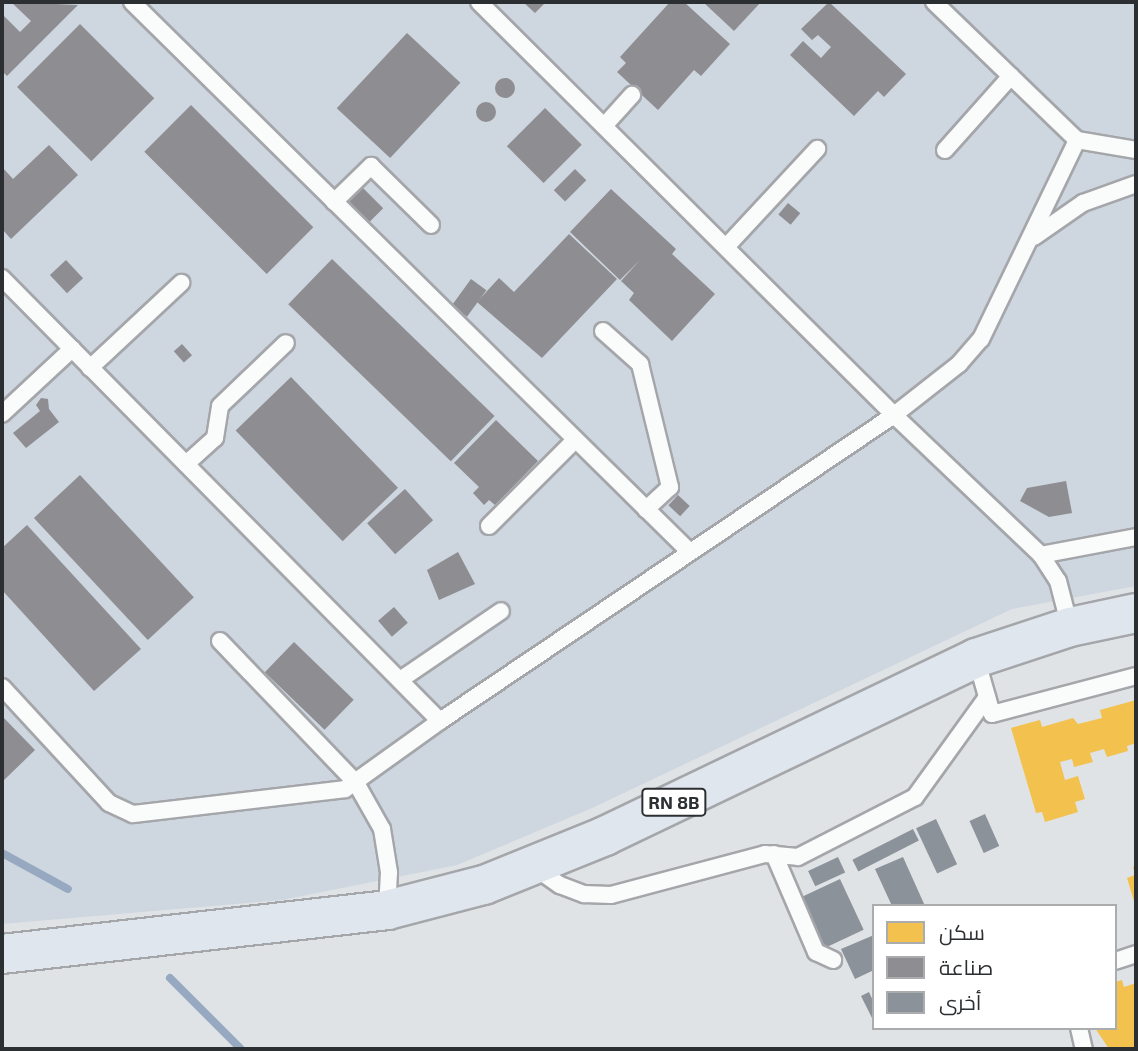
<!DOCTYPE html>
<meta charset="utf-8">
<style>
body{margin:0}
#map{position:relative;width:1138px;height:1051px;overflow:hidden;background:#e0e3e6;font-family:"Exo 2",Cairo,sans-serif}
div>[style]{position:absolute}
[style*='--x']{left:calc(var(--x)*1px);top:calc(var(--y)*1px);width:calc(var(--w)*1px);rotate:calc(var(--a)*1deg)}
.built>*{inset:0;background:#ced6df}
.homes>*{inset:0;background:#f2c14e}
.industry>*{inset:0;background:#8d8d92;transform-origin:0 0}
.round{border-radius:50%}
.stream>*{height:8px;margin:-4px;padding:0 4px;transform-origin:4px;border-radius:4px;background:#96a9c0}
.building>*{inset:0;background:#8c9299;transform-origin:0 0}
.roads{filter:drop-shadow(2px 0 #a4a6aa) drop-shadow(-2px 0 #a4a6aa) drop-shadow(0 2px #a4a6aa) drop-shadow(0 -2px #a4a6aa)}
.service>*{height:16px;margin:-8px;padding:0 8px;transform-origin:8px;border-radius:8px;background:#fafbfb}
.primary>*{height:38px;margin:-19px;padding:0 19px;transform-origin:19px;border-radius:19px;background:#e0e6ed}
span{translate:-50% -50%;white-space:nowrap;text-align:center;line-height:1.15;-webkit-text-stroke:7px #fff;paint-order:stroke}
.shield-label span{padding:2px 5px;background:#fff;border:2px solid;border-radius:5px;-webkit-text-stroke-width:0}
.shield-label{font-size:18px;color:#2c2f32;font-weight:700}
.frame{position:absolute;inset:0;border:4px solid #2c2f32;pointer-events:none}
.legend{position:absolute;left:872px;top:904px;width:245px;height:126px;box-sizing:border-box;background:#fff;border:2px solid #abacad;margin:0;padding:9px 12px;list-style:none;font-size:21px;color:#2c2f32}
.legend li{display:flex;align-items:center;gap:14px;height:35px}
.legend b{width:35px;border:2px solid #abacad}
</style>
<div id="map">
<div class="built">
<div style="clip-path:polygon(2px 2px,1136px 2px,1136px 586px,1012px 609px,590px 809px,457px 865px,282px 900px,2px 924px)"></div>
</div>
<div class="homes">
<div style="clip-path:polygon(1136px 700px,1136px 743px,1127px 746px,1128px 751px,1107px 757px,1104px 749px,1090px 753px,1093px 762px,1074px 767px,1072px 759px,1060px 762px,1065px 780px,1078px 776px,1085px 799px,1075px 802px,1078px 812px,1045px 822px,1042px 812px,1036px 813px,1011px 728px,1040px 720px,1042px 727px,1073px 718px,1078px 724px,1102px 718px,1100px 710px)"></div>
<div style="clip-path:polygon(1136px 866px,1136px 908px,1127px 878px,1135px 875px,1133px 867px)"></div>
<div style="clip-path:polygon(1122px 980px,1124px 987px,1136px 983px,1136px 1049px,1109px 1049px,1095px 1028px,1115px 1028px,1115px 982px)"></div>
</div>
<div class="industry">
<div style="clip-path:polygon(11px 2px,78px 5px,7px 76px,2px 71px,2px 14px,20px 32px,31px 21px)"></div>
<div style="clip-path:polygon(523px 2px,546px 2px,535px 13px)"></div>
<div style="clip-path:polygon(670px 2px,684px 2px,730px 44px,701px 76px,694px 70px,658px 110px,617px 72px,626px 63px,620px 57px)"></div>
<div style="clip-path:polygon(703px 2px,761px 2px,734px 31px)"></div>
<div style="clip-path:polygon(829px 2px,906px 74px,884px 97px,878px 91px,854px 116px,790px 55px,803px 41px,821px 58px,831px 47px,818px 35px,812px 40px,801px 29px)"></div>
<div style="left:80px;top:24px;width:105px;height:89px;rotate:45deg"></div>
<div style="left:407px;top:33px;width:73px;height:103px;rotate:43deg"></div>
<div class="round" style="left:495px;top:78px;width:20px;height:20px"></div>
<div class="round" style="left:476px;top:102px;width:20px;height:20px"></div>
<div style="left:191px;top:105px;width:173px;height:66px;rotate:45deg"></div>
<div style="left:545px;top:108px;width:52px;height:54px;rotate:45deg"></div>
<div style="clip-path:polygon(49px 145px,78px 175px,11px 239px,2px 229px,2px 167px,13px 179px)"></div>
<div style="left:575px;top:169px;width:16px;height:30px;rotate:45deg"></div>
<div style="left:362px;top:187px;width:30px;height:23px;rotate:45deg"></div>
<div style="clip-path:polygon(611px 189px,676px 249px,672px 254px,715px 294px,672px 341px,629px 300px,634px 293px,621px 281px,640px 260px,620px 280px,570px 232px)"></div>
<div style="left:788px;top:203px;width:16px;height:15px;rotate:40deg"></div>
<div style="clip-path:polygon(569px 234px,617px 279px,542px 358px,477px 302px,499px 278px,514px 292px)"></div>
<div style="left:332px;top:259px;width:226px;height:63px;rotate:44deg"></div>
<div style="left:66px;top:260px;width:25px;height:22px;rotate:47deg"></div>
<div style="left:471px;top:279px;width:19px;height:33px;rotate:36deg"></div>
<div style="left:182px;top:344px;width:15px;height:11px;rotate:48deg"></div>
<div style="left:291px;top:377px;width:154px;height:77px;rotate:46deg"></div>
<div style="clip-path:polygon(41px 398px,48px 399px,49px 409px,59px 422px,26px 448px,13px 433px,40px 411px,36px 405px)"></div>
<div style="clip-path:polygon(496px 420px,538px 461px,495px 505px,489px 500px,484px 505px,473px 493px,479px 487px,454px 463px)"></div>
<div style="left:80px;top:475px;width:167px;height:63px;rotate:47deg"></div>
<div style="clip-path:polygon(1066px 481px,1072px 513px,1049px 517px,1020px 501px,1027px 488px)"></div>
<div style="left:405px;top:489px;width:42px;height:51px;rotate:48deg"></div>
<div style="left:678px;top:495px;width:16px;height:14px;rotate:43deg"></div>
<div style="clip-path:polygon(27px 525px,141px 649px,94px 691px,2px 590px,2px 548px)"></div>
<div style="clip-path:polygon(458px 552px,475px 584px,439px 600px,427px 570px)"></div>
<div style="left:394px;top:607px;width:21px;height:21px;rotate:49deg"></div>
<div style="left:294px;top:642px;width:83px;height:42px;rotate:44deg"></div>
<div style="clip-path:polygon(2px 716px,35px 750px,2px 782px)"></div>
</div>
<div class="stream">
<div style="--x:2;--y:853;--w:75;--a:28.6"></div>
<div style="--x:170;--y:978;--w:100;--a:45"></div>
</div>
<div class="building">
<div style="left:985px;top:814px;width:35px;height:17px;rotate:66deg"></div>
<div style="left:936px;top:819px;width:50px;height:22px;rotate:65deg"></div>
<div style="left:913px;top:829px;width:13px;height:68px;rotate:63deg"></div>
<div style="left:838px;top:857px;width:17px;height:33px;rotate:65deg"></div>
<div style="clip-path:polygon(903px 857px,925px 906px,892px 906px,875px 869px)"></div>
<div style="left:840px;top:879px;width:56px;height:43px;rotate:65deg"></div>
<div style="clip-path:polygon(874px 935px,874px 970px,855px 979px,841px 949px)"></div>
<div style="clip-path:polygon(869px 992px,874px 1003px,874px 1022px,861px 996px)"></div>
</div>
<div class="roads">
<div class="service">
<div style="--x:132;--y:2;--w:783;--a:44.59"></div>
<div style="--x:479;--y:2;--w:585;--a:44.86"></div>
<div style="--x:894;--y:415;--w:203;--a:43.6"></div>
<div style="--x:1041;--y:555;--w:31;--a:57"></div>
<div style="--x:1058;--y:581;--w:48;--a:75.4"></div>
<div style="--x:934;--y:2;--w:199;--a:44"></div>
<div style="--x:1077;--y:140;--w:60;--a:9.6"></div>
<div style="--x:604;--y:126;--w:42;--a:-47.9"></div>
<div style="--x:945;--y:150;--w:99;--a:-48.3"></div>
<div style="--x:334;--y:202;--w:52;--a:-44.2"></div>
<div style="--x:371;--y:166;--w:84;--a:44.5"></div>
<div style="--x:1034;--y:237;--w:60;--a:-34.8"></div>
<div style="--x:1083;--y:203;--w:56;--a:-19.7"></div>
<div style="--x:726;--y:247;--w:134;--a:-47.1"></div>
<div style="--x:2;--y:278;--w:623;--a:45.33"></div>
<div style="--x:603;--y:331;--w:50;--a:41.7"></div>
<div style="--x:640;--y:364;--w:127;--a:76.3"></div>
<div style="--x:670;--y:487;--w:33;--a:137"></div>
<div style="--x:90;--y:368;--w:125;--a:-43"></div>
<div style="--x:2;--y:414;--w:96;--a:-42.9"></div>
<div style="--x:186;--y:464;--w:39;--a:-42"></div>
<div style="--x:215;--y:438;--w:32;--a:-81"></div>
<div style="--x:220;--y:406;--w:91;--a:-43.7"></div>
<div style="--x:489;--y:526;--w:122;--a:-45"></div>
<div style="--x:1041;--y:555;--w:97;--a:-10.7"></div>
<div style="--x:220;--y:641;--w:197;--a:46.2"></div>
<div style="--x:356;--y:783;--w:53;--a:60.5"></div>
<div style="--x:382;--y:829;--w:44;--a:80.8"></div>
<div style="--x:389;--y:872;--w:38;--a:93"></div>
<div style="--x:976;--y:658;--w:58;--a:74.1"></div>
<div style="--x:992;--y:714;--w:149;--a:-14.8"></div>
<div style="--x:400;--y:680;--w:122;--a:-34.3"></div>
<div style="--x:2;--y:687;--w:158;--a:47.3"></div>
<div style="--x:109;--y:803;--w:26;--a:25"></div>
<div style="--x:133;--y:814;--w:213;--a:-6.7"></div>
<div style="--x:345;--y:789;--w:117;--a:-35.6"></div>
<div style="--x:440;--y:721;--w:547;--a:-33.98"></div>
<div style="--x:894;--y:415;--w:83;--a:-38.1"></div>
<div style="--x:959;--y:364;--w:33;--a:-49"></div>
<div style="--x:981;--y:339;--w:221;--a:-64.2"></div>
<div style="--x:774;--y:854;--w:107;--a:66.8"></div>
<div style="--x:816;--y:952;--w:19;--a:25"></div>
<div style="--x:534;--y:867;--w:32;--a:35"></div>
<div style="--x:560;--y:885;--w:26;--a:21"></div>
<div style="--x:584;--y:894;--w:27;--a:2"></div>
<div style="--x:611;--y:895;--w:159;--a:-14.9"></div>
<div style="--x:765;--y:854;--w:33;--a:5"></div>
<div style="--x:798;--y:857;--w:131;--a:-27.1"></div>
<div style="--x:915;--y:797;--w:123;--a:-54.2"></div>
<div style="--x:1115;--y:961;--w:22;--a:-18"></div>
<div style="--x:1079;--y:1028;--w:22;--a:77"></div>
</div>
<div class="primary">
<div style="--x:2;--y:954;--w:388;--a:-6.5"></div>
<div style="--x:387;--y:910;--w:100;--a:-14.5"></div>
<div style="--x:484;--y:885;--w:131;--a:-22"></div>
<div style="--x:605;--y:836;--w:411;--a:-25.6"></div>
<div style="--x:976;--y:658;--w:99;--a:-18.3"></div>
<div style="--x:1070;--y:627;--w:67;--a:-12"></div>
</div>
</div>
<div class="shield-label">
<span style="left:674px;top:802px">RN 8B</span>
</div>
<div class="frame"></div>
<ul class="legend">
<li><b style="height:19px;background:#f2c14e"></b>سكن</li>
<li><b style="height:19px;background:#8d8d92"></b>صناعة</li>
<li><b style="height:19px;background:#8c9299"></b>أخرى</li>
</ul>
</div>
